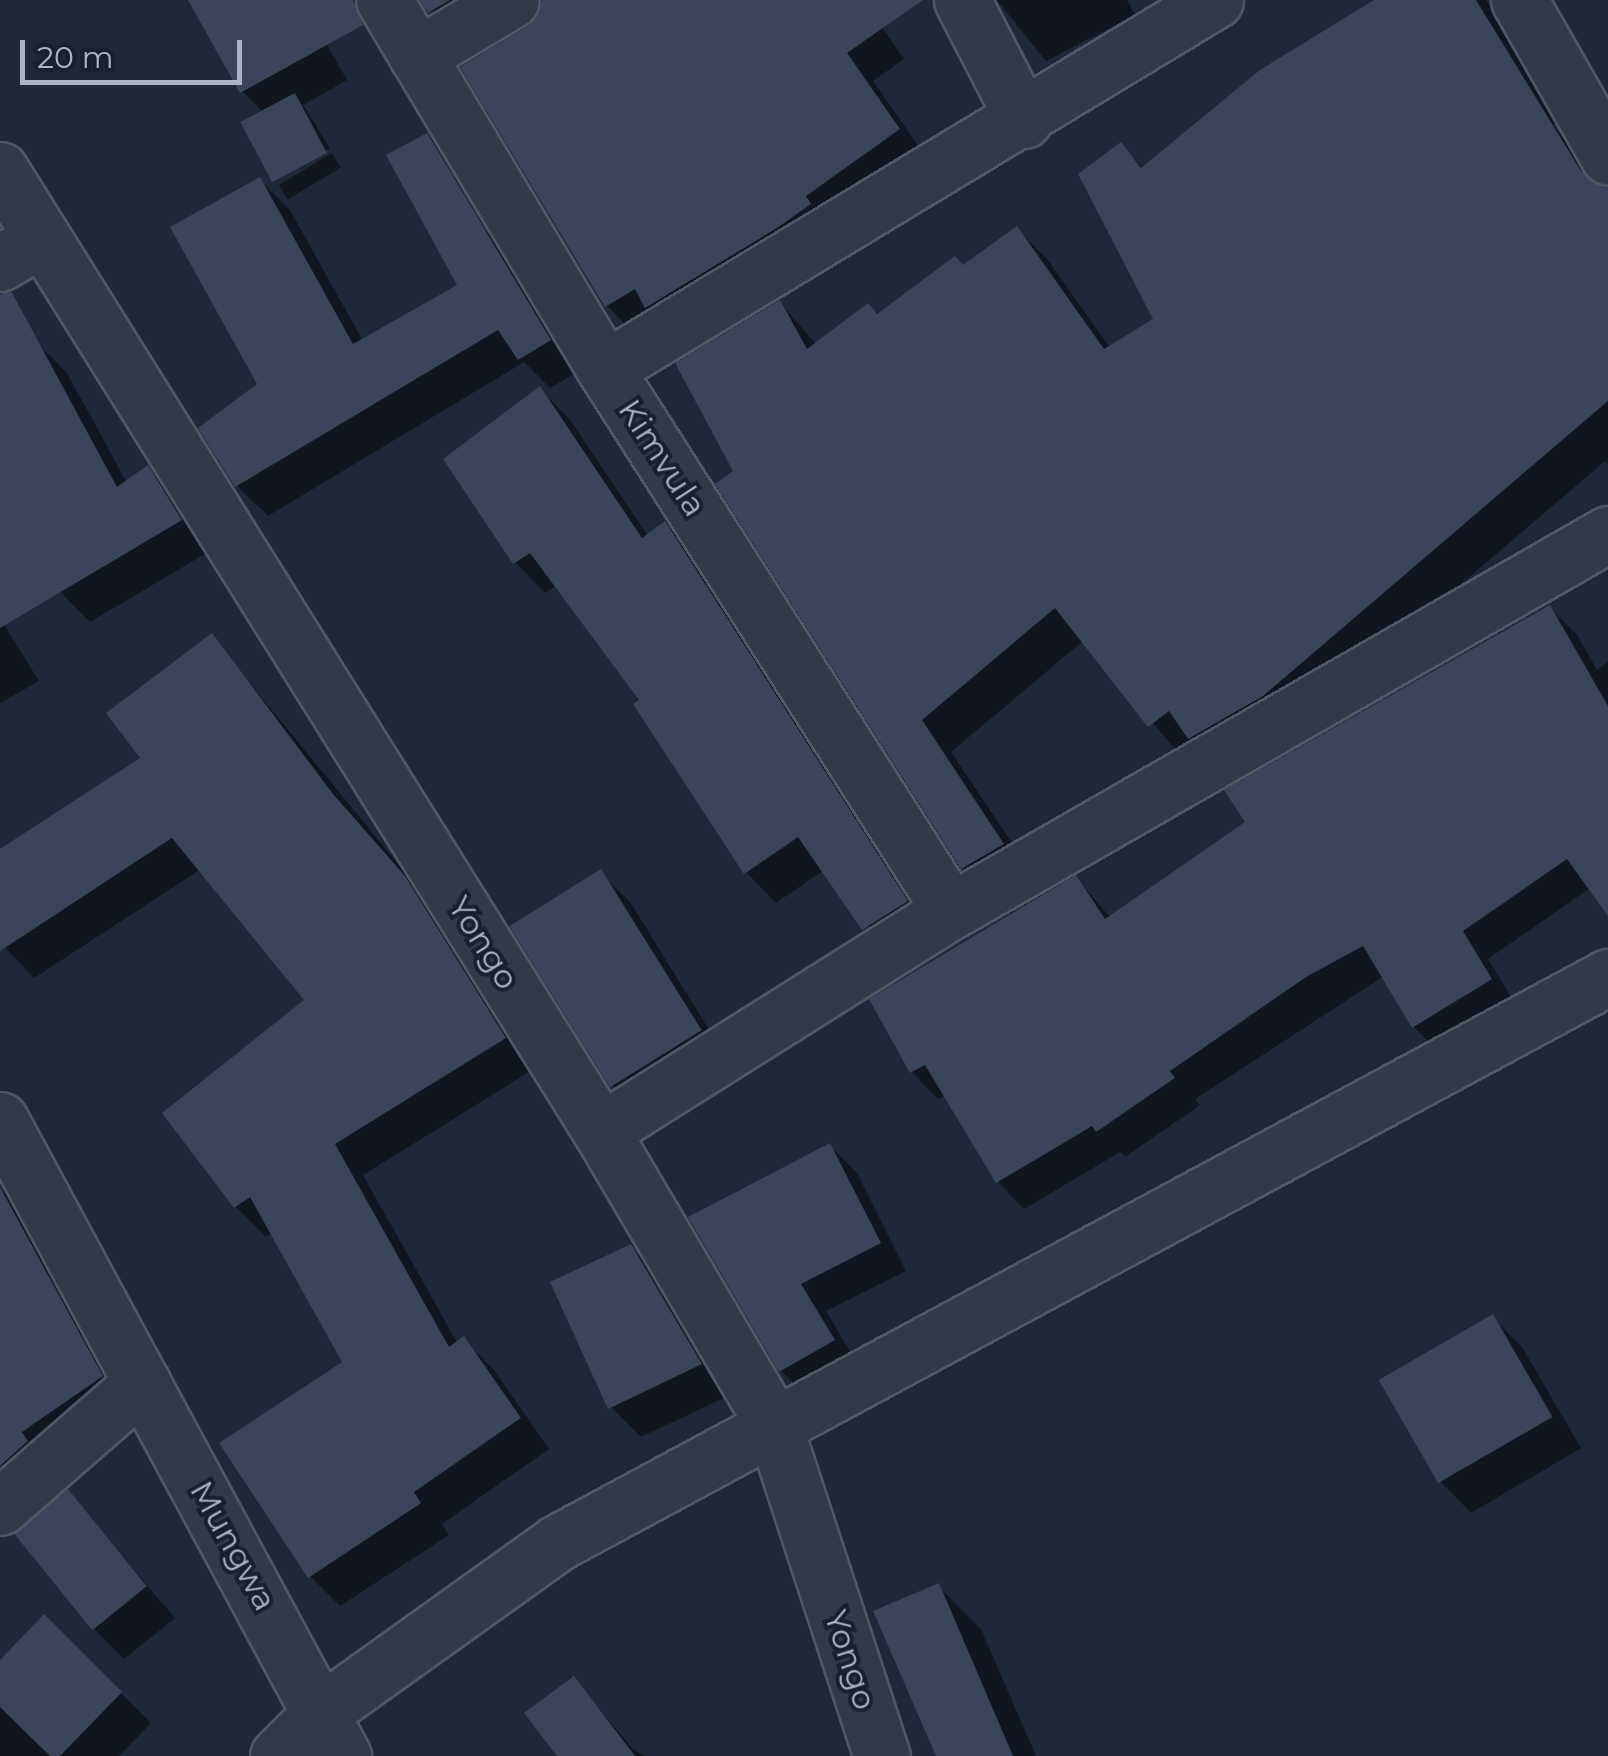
<!DOCTYPE html>
<style>
body{margin:0}
#map{position:relative;width:1608px;height:1756px;overflow:hidden;background:#1e283a;font-family:Montserrat,sans-serif}
div>[style]{position:absolute}
[style*='--x']{left:calc(var(--x)*1px);top:calc(var(--y)*1px);width:calc(var(--w)*1px);rotate:calc(var(--a)*1deg)}
.shadow>*{inset:0;background:#0007;transform-origin:0 0}
.building>*{inset:0;background:#3a455b;transform-origin:0 0}
.roads{filter:drop-shadow(2px 0 #505768) drop-shadow(-2px 0 #505768) drop-shadow(0 2px #505768) drop-shadow(0 -2px #505768)}
.street>*{height:55px;margin:-27.5px;padding:0 27.5px;transform-origin:27.5px;border-radius:27.5px;background:#323a4a}
span{translate:-50% -50%;white-space:nowrap;text-align:center;line-height:1.15;-webkit-text-stroke:8px #181f2f;paint-order:stroke}
.street-label{font-size:32px;color:#adb4c7}
.scale{position:absolute;left:20px;top:40px;width:222px;height:45px;box-sizing:border-box;border:5px solid #adb4c7;border-top:0;padding-left:12px;font-size:30px;line-height:35px;white-space:nowrap;color:#adb4c7;-webkit-text-stroke:8px #181f2f;paint-order:stroke}
</style>
<div id="map">
<div class="shadow">
<div style="clip-path:polygon(191px 0,302px 0,347px 80px,303px 105px,330px 148px,275px 180px,264px 113px,242px 91px)"></div>
<div style="clip-path:polygon(422px 0,529px 0,458px 39px)"></div>
<div style="clip-path:polygon(540px 0,863px 0,904px 59px,873px 81px,926px 157px,634px 333px,607px 306px,464px 67px,540px 17px)"></div>
<div style="clip-path:polygon(997px 0,1127px 0,1135px 15px,1046px 61px)"></div>
<div style="clip-path:polygon(1378px 0,1486px 0,1558px 118px,1553px 125px,1601px 185px,1608px 185px,1608px 465px,1605px 461px,1294px 727px,1181px 756px,1083px 641px,951px 752px,1034px 876px,994px 899px,963px 867px,736px 471px,780px 303px,817px 345px,964px 267px,1017px 229px,1048px 260px,1110px 348px,1157px 320px,1121px 145px,1144px 169px)"></div>
<div style="left:332px;top:153px;width:17px;height:62px;rotate:59deg"></div>
<div style="clip-path:polygon(260px 180px,290px 210px,363px 341px,460px 286px,480px 225px,510px 255px,579px 371px,550px 388px,524px 362px,268px 516px,237px 486px,201px 428px,260px 385px)"></div>
<div style="clip-path:polygon(37px 343px,67px 373px,127px 483px,147px 468px,177px 498px,210px 551px,90px 622px,60px 592px,0 481px,0 363px)"></div>
<div style="clip-path:polygon(540px 389px,570px 420px,648px 536px,665px 524px,695px 554px,936px 932px,894px 959px,824px 870px,776px 903px,746px 872px,642px 701px,557px 585px,545px 593px,515px 562px)"></div>
<div style="clip-path:polygon(1550px 608px,1577px 635px,1597px 670px,1608px 662px,1608px 901px,1593px 886px,1488px 959px,1517px 1007px,1441px 1054px,1414px 1027px,1384px 976px,1195px 1099px,1200px 1105px,1125px 1157px,1120px 1152px,1024px 1209px,998px 1182px,946px 1095px,938px 1099px,912px 1072px,1076px 878px,1111px 918px)"></div>
<div style="clip-path:polygon(0 618px,39px 681px,0 703px)"></div>
<div style="clip-path:polygon(212px 637px,435px 909px,534px 1069px,363px 1175px,458px 1344px,464px 1340px,494px 1370px,549px 1449px,442px 1524px,449px 1535px,340px 1606px,310px 1576px,345px 1362px,272px 1232px,266px 1237px,236px 1207px,166px 1113px,308px 1000px,201px 869px,34px 978px,0 942px,0 852px,143px 758px)"></div>
<div style="clip-path:polygon(600px 872px,630px 902px,729px 1062px,643px 1116px,613px 1086px)"></div>
<div style="clip-path:polygon(830px 1146px,857px 1173px,906px 1271px,826px 1311px,860px 1368px,809px 1398px,781px 1371px)"></div>
<div style="clip-path:polygon(0 1188px,34px 1222px,139px 1415px,0 1506px)"></div>
<div style="clip-path:polygon(631px 1247px,661px 1277px,730px 1395px,641px 1437px,611px 1407px)"></div>
<div style="clip-path:polygon(1492px 1317px,1522px 1347px,1581px 1448px,1471px 1513px,1441px 1482px)"></div>
<div style="clip-path:polygon(68px 1493px,175px 1618px,124px 1659px,94px 1629px)"></div>
<div style="clip-path:polygon(938px 1586px,981px 1629px,1036px 1756px,938px 1756px)"></div>
<div style="clip-path:polygon(44px 1618px,151px 1723px,119px 1756px,0 1756px,0 1663px)"></div>
<div style="clip-path:polygon(574px 1679px,633px 1749px,645px 1756px,560px 1756px)"></div>
</div>
<div class="building">
<div style="clip-path:polygon(188px 0,353px 0,363px 25px,240px 93px)"></div>
<div style="clip-path:polygon(420px 0,450px 0,428px 13px)"></div>
<div style="clip-path:polygon(542px 0,923px 0,847px 53px,900px 129px,806px 196px,811px 204px,777px 228px,645px 308px,635px 289px,605px 307px,460px 67px,528px 26px)"></div>
<div style="clip-path:polygon(1374px 0,1476px 0,1581px 171px,1608px 187px,1608px 401px,1263px 696px,1188px 739px,1169px 711px,1148px 727px,1055px 608px,922px 720px,1004px 844px,961px 869px,715px 484px,733px 471px,675px 363px,780px 300px,807px 349px,868px 303px,877px 314px,955px 256px,963px 265px,1017px 226px,1104px 349px,1153px 319px,1078px 174px,1121px 142px,1141px 168px,1260px 70px)"></div>
<div style="left:295px;top:93px;width:68px;height:62px;rotate:62deg"></div>
<div style="clip-path:polygon(427px 133px,551px 340px,518px 360px,498px 330px,235px 487px,198px 428px,257px 384px,170px 227px,260px 177px,353px 344px,457px 285px,386px 155px)"></div>
<div style="clip-path:polygon(11px 291px,117px 487px,148px 465px,182px 520px,0 628px,0 294px)"></div>
<div style="clip-path:polygon(540px 386px,642px 538px,665px 521px,908px 901px,862px 930px,798px 837px,744px 874px,633px 704px,639px 700px,530px 553px,513px 564px,443px 459px)"></div>
<div style="clip-path:polygon(1550px 605px,1608px 706px,1608px 916px,1567px 859px,1463px 931px,1492px 979px,1412px 1028px,1363px 946px,1306px 977px,1170px 1071px,1175px 1078px,1096px 1132px,1092px 1126px,996px 1183px,925px 1065px,910px 1073px,869px 999px,1076px 875px,1105px 919px,1245px 822px,1224px 790px)"></div>
<div style="clip-path:polygon(212px 633px,333px 794px,405px 876px,506px 1038px,335px 1144px,449px 1347px,464px 1336px,521px 1418px,414px 1492px,421px 1503px,308px 1578px,219px 1443px,342px 1362px,250px 1197px,234px 1208px,162px 1113px,304px 1000px,172px 838px,0 951px,0 849px,140px 758px,106px 713px)"></div>
<div style="left:601px;top:869px;width:190px;height:108px;rotate:58deg"></div>
<div style="clip-path:polygon(830px 1143px,881px 1243px,801px 1284px,835px 1340px,779px 1372px,688px 1217px)"></div>
<div style="clip-path:polygon(0 1187px,103px 1376px,22px 1432px,28px 1441px,0 1466px)"></div>
<div style="clip-path:polygon(631px 1244px,702px 1364px,608px 1409px,550px 1282px)"></div>
<div style="left:1493px;top:1314px;width:119px;height:132px;rotate:60deg"></div>
<div style="left:68px;top:1489px;width:125px;height:70px;rotate:51deg"></div>
<div style="clip-path:polygon(939px 1583px,1013px 1756px,936px 1756px,873px 1611px)"></div>
<div style="clip-path:polygon(44px 1614px,122px 1692px,60px 1756px,50px 1756px,0 1707px,0 1660px)"></div>
<div style="clip-path:polygon(574px 1676px,635px 1756px,557px 1756px,524px 1713px)"></div>
</div>
<div class="roads">
<div class="street">
<div style="--x:384;--y:0;--w:430;--a:59.1"></div>
<div style="--x:605;--y:369;--w:643;--a:57.45"></div>
<div style="--x:962;--y:0;--w:135;--a:62.7"></div>
<div style="--x:1519;--y:0;--w:180;--a:60.3"></div>
<div style="--x:417;--y:56;--w:109;--a:-30.8"></div>
<div style="--x:0;--y:170;--w:1133;--a:57.98"></div>
<div style="--x:601;--y:1131;--w:339;--a:59.5"></div>
<div style="--x:773;--y:1423;--w:350;--a:71.9"></div>
<div style="--x:0;--y:263;--w:49;--a:-30.8"></div>
<div style="--x:605;--y:369;--w:713;--a:-31.17"></div>
<div style="--x:0;--y:1120;--w:723;--a:61.66"></div>
<div style="--x:601;--y:1131;--w:413;--a:-32.2"></div>
<div style="--x:951;--y:911;--w:757;--a:-29.85"></div>
<div style="--x:0;--y:1507;--w:189;--a:-41.1"></div>
<div style="--x:278;--y:1756;--w:65;--a:-45"></div>
<div style="--x:324;--y:1710;--w:287;--a:-35.6"></div>
<div style="--x:557;--y:1543;--w:1194;--a:-28.3"></div>
</div>
</div>
<div class="street-label">
<span style="left:662px;top:458px;rotate:57deg">Kimvula</span>
<span style="left:483px;top:943px;rotate:58deg">Yongo</span>
<span style="left:233px;top:1546px;rotate:61deg">Mungwa</span>
<span style="left:850px;top:1660px;rotate:72deg">Yongo</span>
</div>
<div class="scale">20 m</div>
</div>
